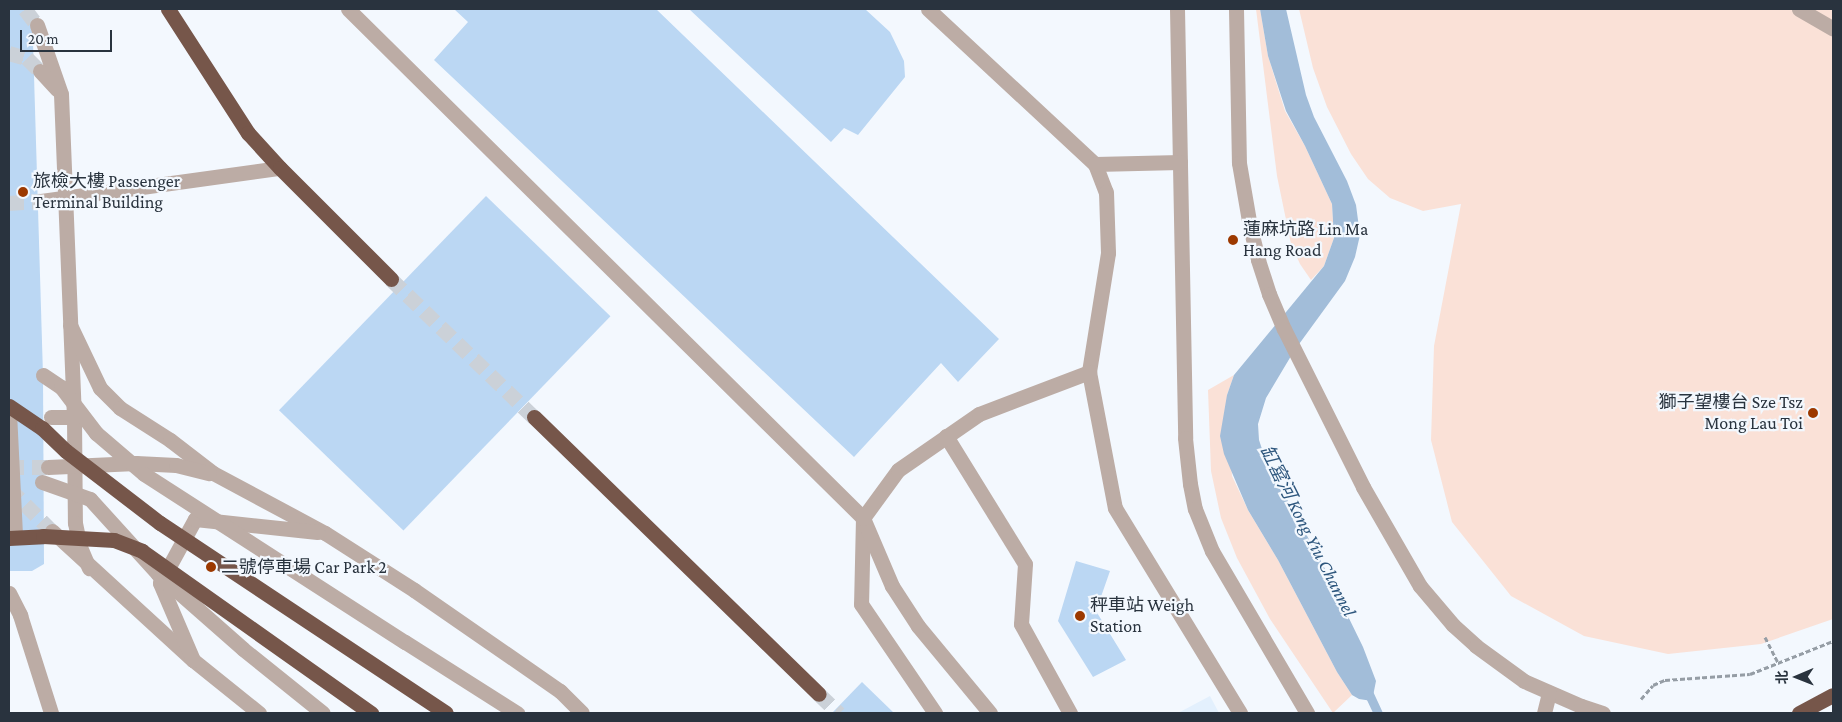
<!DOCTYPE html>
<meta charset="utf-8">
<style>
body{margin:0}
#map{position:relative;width:1842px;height:722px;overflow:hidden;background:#f3f8fe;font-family:"Crimson Pro","Noto Sans SC",serif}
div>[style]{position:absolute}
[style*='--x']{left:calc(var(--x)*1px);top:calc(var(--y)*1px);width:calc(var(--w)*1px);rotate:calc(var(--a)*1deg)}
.built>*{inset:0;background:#e3f0fd}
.green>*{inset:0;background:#fae1d7}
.water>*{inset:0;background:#a2bdd9}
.stream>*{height:9px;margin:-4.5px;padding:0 4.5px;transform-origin:4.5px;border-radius:4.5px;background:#a2bdd9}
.building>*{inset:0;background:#bbd7f3;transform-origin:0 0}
.minor-tunnel>*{height:15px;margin-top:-7.5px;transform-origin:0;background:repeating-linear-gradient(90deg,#cbd1d8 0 15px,transparent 0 23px)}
.highway-tunnel>*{height:15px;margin-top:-7.5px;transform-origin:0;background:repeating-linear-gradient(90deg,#cbd1d8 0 15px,transparent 0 23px)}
.path>*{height:3px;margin-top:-1.5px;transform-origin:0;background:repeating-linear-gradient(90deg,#959da5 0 5px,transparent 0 7.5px)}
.minor>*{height:15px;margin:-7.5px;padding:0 7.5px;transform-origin:7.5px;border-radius:7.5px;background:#bcaca5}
.highway>*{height:15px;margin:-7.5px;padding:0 7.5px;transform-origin:7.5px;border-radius:7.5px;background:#76564a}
.minor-bridge>*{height:15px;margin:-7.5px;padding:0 7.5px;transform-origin:7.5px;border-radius:7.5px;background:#bcaca5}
.highway-bridge>*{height:15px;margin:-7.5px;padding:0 7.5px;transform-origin:7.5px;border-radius:7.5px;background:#76564a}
.dots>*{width:14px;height:14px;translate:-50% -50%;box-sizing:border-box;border:2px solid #f3f8fe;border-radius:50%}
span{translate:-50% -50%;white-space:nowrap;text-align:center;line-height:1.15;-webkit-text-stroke:4.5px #f3f8fe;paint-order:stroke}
.poi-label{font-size:18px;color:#29333e}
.left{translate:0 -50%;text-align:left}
.right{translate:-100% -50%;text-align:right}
.water-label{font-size:19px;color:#2d567d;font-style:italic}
.frame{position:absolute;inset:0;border:10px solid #29333e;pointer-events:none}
.north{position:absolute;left:1772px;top:652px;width:50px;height:50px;-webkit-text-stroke:4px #f3f8fe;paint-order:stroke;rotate:269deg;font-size:14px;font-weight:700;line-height:20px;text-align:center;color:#29333e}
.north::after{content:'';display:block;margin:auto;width:18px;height:22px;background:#29333e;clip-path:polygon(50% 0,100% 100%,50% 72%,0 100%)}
.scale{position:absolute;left:20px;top:30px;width:92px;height:22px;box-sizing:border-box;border:2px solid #29333e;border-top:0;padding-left:6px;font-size:15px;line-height:18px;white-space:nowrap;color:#29333e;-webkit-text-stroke:4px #f3f8fe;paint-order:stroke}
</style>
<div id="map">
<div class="built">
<div style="clip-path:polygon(1210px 696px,1219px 713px,1178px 713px)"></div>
</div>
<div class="green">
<div style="clip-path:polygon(1256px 9px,1260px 9px,1268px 56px,1285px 111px,1305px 146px,1332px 204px,1334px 238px,1324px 266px,1311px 280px,1300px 264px,1291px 244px,1277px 176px)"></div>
<div style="clip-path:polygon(1299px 9px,1833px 9px,1833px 619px,1761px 644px,1668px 654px,1584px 636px,1511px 596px,1452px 522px,1431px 440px,1434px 346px,1461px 204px,1423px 211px,1390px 198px,1368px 179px,1351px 154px,1327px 107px,1313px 68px)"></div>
<div style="clip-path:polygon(1234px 375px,1227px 395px,1232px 476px,1248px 510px,1278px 560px,1337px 672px,1352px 695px,1333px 713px,1270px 619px,1237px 558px,1221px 518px,1211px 471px,1208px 390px)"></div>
</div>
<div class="water">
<div style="clip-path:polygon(1260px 9px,1286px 9px,1306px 95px,1314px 117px,1347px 181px,1356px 205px,1360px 235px,1355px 257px,1345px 281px,1294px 351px,1266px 398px,1258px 424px,1259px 440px,1266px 461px,1322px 563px,1363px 647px,1376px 681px,1372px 701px,1359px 699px,1352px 695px,1337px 672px,1278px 560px,1248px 510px,1224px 454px,1220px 436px,1227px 395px,1234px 375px,1324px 266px,1334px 238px,1332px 204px,1305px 146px,1286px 111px,1268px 56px)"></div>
</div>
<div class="stream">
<div style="--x:1368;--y:692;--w:23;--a:65"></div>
</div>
<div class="building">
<div style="clip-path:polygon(9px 9px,32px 9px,43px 375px,44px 564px,32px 571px,9px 571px)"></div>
<div style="clip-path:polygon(454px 9px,656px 9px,999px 339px,958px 382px,941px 363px,854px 457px,434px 60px,468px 22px)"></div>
<div style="clip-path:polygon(689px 9px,865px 9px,890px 32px,904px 61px,905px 77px,858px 135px,844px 128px,831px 142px)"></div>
<div style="left:486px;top:196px;width:173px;height:298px;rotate:44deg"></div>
<div style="clip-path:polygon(1076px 561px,1110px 571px,1096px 611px,1126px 660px,1093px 677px,1058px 621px)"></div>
<div style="clip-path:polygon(862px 682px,894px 713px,832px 713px)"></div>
</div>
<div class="minor-tunnel">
<div style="--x:25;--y:9;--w:20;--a:53"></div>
<div style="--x:9;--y:53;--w:19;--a:16"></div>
<div style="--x:27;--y:58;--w:18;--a:45"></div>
<div style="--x:9;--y:203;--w:32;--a:-4"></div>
<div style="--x:9;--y:467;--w:39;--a:0"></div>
<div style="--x:9;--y:488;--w:59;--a:45"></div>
</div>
<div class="highway-tunnel">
<div style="--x:391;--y:279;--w:199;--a:44"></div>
<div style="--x:819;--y:694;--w:28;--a:44"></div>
</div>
<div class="path">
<div style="--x:1765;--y:637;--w:29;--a:63"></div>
<div style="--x:1641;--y:699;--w:18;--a:-49"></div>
<div style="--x:1653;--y:685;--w:13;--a:-23"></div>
<div style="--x:1665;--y:680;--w:85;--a:-4"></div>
<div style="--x:1750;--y:674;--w:89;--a:-21.7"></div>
</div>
<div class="minor">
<div style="--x:348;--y:9;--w:724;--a:44.66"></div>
<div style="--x:863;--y:518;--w:86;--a:91.3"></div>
<div style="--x:861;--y:604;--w:132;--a:55.8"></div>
<div style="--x:928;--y:9;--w:228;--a:42.9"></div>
<div style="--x:1095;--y:164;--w:30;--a:69"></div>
<div style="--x:1106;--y:192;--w:61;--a:88.1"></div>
<div style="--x:1108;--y:253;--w:121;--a:99.1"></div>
<div style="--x:1089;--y:372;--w:138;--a:79.2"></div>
<div style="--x:1115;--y:508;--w:240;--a:58.6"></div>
<div style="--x:1177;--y:9;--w:429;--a:88.9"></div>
<div style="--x:1185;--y:438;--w:46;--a:83.8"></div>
<div style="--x:1190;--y:484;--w:25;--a:79"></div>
<div style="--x:1195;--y:509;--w:45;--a:68"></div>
<div style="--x:1212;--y:551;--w:188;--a:59.6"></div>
<div style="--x:1236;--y:9;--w:154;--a:88.9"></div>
<div style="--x:1239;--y:163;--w:65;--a:80.2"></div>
<div style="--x:1250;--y:227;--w:34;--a:76"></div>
<div style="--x:1258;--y:260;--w:36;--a:72"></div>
<div style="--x:1269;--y:294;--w:38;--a:67"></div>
<div style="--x:1284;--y:329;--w:177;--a:63.4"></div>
<div style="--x:1363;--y:487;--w:114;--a:60.1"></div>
<div style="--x:1420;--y:586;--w:51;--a:49.8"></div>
<div style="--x:1453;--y:625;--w:31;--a:42"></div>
<div style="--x:1476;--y:646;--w:59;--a:36.1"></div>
<div style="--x:1524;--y:681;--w:62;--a:23.7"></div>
<div style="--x:1581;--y:706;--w:23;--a:18"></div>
<div style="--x:1799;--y:9;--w:39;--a:30"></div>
<div style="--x:37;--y:25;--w:73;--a:70.8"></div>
<div style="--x:61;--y:94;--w:323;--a:87.7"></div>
<div style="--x:74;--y:417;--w:106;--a:89.5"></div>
<div style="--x:75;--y:523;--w:25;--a:78"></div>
<div style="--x:80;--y:547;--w:23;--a:67"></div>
<div style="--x:40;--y:71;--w:25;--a:47"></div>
<div style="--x:1095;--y:164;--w:85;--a:-1.3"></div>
<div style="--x:41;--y:201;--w:241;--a:-7.9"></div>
<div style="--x:70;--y:325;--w:70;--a:64.5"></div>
<div style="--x:100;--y:388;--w:28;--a:45"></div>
<div style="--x:120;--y:408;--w:59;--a:32.6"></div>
<div style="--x:170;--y:440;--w:54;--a:37.5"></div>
<div style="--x:213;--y:473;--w:127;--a:28.2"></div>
<div style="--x:325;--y:533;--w:106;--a:32.6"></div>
<div style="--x:414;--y:590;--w:178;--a:34.7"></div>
<div style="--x:560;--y:691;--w:31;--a:45"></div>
<div style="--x:9;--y:412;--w:124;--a:87.2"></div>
<div style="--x:51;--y:417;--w:23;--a:0"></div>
<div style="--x:946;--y:436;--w:150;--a:58.3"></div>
<div style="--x:1025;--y:564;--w:60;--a:93.8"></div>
<div style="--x:1021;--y:624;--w:102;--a:61.2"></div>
<div style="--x:48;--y:467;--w:88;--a:-2.6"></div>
<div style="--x:136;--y:463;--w:40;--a:2.9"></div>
<div style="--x:176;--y:465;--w:34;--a:14"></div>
<div style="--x:52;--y:531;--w:191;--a:42.5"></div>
<div style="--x:193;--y:660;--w:85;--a:38.8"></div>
<div style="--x:9;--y:593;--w:25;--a:63"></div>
<div style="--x:20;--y:615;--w:103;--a:72.4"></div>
<div style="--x:405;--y:642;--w:133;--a:32.4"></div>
<div style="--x:193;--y:660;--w:84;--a:-113.2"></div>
<div style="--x:160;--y:583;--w:73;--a:-61.3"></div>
<div style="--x:195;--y:519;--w:123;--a:6.1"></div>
<div style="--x:990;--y:713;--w:113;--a:-129.6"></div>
<div style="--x:918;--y:626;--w:48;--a:-123"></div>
<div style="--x:892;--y:586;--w:74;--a:-113.1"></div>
<div style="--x:863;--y:518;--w:59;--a:-53.9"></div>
<div style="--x:898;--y:470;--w:98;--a:-34.7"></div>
<div style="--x:979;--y:414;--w:118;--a:-20.9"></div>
<div style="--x:1544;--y:713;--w:21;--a:-76"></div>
</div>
<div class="highway">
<div style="--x:168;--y:9;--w:148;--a:57.2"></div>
<div style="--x:248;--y:133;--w:47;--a:47.6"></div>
<div style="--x:280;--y:168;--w:157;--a:45"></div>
<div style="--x:9;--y:406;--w:40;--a:34"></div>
<div style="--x:534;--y:417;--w:397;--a:44.2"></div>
<div style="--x:9;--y:538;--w:34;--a:-3"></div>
</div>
<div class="minor-bridge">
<div style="--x:43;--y:375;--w:22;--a:34"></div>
<div style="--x:61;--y:387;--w:58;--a:52.7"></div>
<div style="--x:96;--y:433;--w:63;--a:40.5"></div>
<div style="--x:144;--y:474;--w:310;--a:32.8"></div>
<div style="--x:42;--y:482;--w:51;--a:19.5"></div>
<div style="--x:90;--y:499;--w:101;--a:47.8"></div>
<div style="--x:158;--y:574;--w:113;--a:41.4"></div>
<div style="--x:243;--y:649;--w:102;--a:38.7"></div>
</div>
<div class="highway-bridge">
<div style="--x:42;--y:428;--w:33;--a:44"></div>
<div style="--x:66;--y:451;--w:118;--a:37.5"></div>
<div style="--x:160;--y:523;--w:343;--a:33.6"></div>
<div style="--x:43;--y:536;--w:71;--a:3.2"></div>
<div style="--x:114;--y:540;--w:30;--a:21"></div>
<div style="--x:142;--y:551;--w:281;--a:35.3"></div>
<div style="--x:1799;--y:713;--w:38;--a:-28"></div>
</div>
<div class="dots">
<div style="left:23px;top:192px;background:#9c3900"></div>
<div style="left:1233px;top:240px;background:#9c3900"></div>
<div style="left:1813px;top:413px;background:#9c3900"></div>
<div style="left:211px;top:567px;background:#9c3900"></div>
<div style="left:1080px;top:616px;background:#9c3900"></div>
</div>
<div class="poi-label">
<span class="left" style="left:33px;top:192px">旅檢大樓 Passenger<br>Terminal Building</span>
<span class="left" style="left:1243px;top:240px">蓮麻坑路 Lin Ma<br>Hang Road</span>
<span class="right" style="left:1803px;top:413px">獅子望樓台 Sze Tsz<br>Mong Lau Toi</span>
<span class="left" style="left:221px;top:567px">二號停車場 Car Park 2</span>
<span class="left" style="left:1090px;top:616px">秤車站 Weigh<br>Station</span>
</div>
<div class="water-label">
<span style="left:1308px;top:531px;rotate:63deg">缸窰河 Kong Yiu Channel</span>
</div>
<div class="frame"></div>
<div class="north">北</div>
<div class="scale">20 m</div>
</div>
